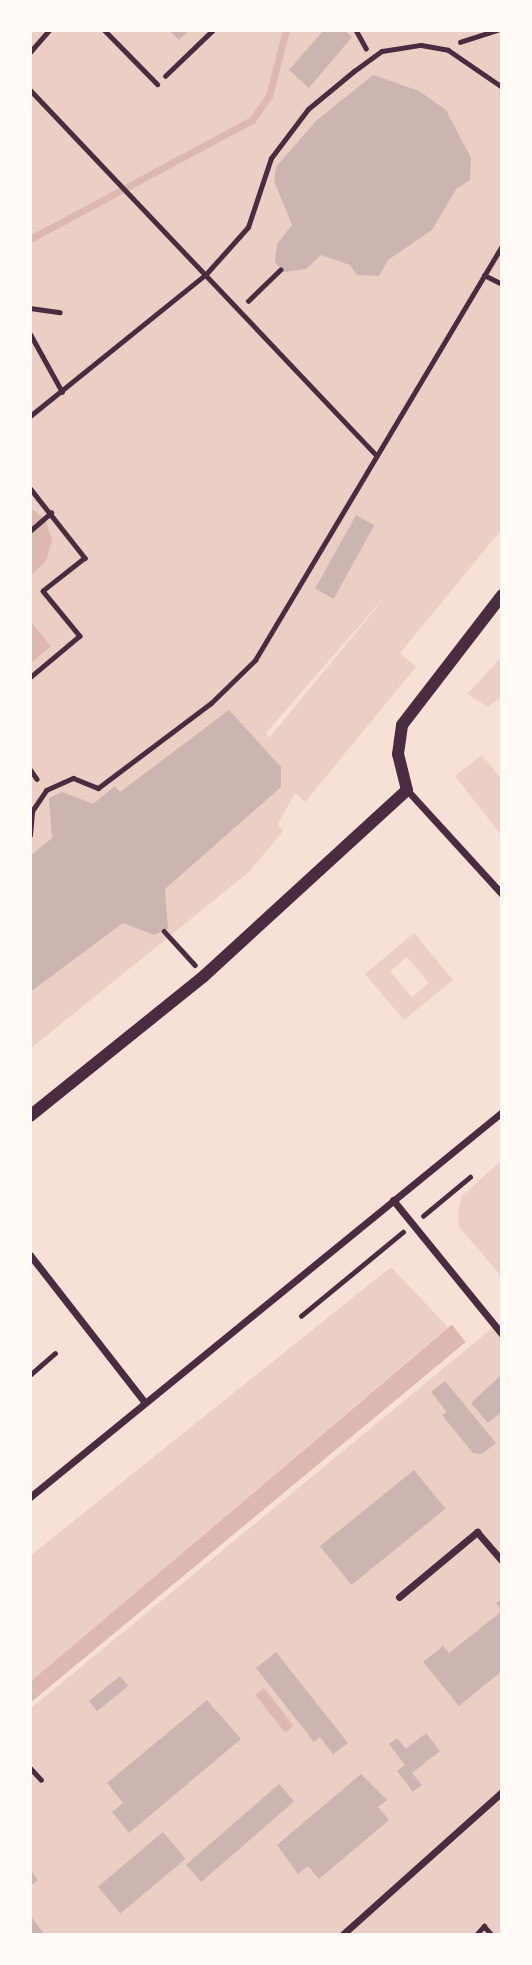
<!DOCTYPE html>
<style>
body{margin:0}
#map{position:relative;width:532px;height:1965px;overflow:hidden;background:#f7e1d7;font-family:"Work Sans",sans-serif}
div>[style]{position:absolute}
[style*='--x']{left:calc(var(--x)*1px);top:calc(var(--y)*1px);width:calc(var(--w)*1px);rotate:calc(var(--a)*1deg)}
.green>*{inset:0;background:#ebcfc5}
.water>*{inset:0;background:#dcb8b0;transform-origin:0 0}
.pier>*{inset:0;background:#f7e1d7}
.stream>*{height:7px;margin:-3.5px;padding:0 3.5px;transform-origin:3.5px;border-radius:3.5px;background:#dcb8b0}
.building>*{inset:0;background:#ccb4b1;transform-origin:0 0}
.path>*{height:4.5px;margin:-2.25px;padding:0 2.25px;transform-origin:2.25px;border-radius:2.25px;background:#4a2c40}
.service>*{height:5px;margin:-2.5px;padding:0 2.5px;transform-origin:2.5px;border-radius:2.5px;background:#4a2c40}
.minor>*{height:7px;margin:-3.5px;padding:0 3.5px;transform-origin:3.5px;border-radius:3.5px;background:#4a2c40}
.tertiary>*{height:12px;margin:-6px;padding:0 6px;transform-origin:6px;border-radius:6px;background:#4a2c40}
span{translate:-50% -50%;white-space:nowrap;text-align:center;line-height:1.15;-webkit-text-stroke:5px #fffaf5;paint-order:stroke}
.frame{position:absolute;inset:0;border:32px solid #fffaf5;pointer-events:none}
</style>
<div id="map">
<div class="green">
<div style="clip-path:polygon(evenodd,30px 30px,502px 30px,502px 529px,400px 653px,416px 667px,305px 802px,295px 793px,278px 824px,283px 831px,249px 872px,30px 1049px,30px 30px,381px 601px,381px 602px,269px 738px,266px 733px,381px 601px)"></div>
<div style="clip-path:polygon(502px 657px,502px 696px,488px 707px,467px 694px)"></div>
<div style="clip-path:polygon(482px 755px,502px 780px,502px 836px,455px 776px)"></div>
<div style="clip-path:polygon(evenodd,414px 933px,453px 980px,404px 1020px,365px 974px,414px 933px,407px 957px,429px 983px,412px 997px,390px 971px,407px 957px)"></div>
<div style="clip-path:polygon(502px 1160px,502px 1277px,459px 1227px,458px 1211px,463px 1195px)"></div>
<div style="clip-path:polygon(391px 1267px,448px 1327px,30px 1682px,30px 1556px)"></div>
<div style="clip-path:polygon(502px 1320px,502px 1935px,30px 1935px,30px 1709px)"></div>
</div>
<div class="water">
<div style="clip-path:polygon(30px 508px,45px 519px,52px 540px,46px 561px,30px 576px)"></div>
<div style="clip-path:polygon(30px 621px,51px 646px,30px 664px)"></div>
<div style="clip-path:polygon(502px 1282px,502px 1312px,30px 1703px,30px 1682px)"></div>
<div style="left:264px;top:1688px;width:48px;height:11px;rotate:52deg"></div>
</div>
<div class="pier">
<div style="clip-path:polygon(500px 1279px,502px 1317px,468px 1345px,449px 1321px)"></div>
</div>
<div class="stream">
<div style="--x:30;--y:239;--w:252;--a:-28.2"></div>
<div style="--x:252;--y:120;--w:29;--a:-55"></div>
<div style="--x:269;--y:96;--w:68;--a:-75.6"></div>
</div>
<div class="building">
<div style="clip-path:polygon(169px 30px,189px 30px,179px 40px)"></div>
<div style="clip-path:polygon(324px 30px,344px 30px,352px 37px,309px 88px,289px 70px)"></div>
<div style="clip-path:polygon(373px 75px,419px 91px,446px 110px,471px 158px,470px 180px,456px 189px,432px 230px,388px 260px,379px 276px,357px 275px,350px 265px,321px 255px,306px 269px,283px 272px,275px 262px,277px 244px,292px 225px,274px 181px,276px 167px,317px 120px)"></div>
<div style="left:356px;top:515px;width:21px;height:84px;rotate:29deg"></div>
<div style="clip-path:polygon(229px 710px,281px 767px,281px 787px,165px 889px,168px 929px,154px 935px,123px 923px,30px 992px,30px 856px,52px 838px,49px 798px,62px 792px,93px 804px,115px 786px,120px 792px)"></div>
<div style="clip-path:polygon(502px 1374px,502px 1411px,488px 1423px,471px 1403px)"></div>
<div style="clip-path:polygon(445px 1381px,496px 1443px,482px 1454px,473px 1453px,442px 1415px,447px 1412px,431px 1392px)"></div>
<div style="left:414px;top:1470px;width:50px;height:121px;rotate:51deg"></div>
<div style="clip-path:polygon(502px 1599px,502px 1671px,459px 1706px,423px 1662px,443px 1646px,449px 1653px,502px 1611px,496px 1603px)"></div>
<div style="clip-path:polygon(276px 1652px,348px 1743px,333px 1754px,320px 1737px,314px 1742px,256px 1668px)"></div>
<div style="left:120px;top:1676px;width:13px;height:40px;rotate:51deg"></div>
<div style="clip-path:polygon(207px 1700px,241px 1739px,129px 1833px,112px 1812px,123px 1803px,107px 1783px)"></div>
<div style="clip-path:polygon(426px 1733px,440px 1751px,412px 1773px,422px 1785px,413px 1792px,397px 1771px,405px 1765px,389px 1744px,397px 1738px,406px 1749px)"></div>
<div style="clip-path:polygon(361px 1774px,387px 1800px,378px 1807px,389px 1820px,319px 1879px,308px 1866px,298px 1874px,277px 1845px)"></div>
<div style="left:279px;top:1784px;width:23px;height:123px;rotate:49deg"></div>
<div style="left:163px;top:1832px;width:35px;height:85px;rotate:50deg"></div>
<div style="clip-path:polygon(30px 1869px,38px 1880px,30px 1886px)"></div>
<div style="clip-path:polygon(30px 1915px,45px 1935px,30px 1935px)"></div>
</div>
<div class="path">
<div style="--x:356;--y:30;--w:21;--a:61"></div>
<div style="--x:460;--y:42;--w:39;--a:-18"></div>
<div style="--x:165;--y:76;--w:66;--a:-43.8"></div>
<div style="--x:248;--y:301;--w:45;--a:-44.1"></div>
<div style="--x:30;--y:308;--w:30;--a:8"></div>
<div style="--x:30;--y:488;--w:89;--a:51.8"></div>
<div style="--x:85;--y:558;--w:53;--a:141.8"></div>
<div style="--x:43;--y:591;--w:58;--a:50.6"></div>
<div style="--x:80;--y:636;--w:65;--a:140"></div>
<div style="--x:30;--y:531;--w:28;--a:-41"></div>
<div style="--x:30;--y:769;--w:12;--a:55"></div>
<div style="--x:164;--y:931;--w:46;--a:47.6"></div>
<div style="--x:423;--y:1216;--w:61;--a:-39.7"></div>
<div style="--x:301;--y:1316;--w:132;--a:-39.5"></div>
<div style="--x:30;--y:1375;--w:33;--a:-41"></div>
<div style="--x:476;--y:1935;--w:12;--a:-48"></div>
<div style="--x:484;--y:1926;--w:12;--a:48"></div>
</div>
<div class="service">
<div style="--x:104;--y:30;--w:76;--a:45.5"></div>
<div style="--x:30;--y:52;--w:29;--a:-49"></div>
<div style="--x:30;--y:90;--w:502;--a:46.54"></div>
<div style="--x:484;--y:275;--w:20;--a:27"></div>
<div style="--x:30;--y:334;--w:66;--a:61.1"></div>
<div style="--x:30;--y:416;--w:226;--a:-38.9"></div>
<div style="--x:206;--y:274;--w:63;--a:-48.2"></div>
<div style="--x:248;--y:227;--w:73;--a:-71.6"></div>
<div style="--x:271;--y:158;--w:61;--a:-52.9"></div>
<div style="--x:308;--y:109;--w:60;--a:-39.6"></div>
<div style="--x:354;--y:71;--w:34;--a:-36"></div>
<div style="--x:382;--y:51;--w:39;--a:-9"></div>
<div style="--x:421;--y:45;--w:27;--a:10"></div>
<div style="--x:448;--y:50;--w:65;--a:34.4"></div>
<div style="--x:30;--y:835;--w:24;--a:-85"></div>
<div style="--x:32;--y:811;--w:25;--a:-56"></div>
<div style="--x:46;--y:790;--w:30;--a:-24"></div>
<div style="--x:73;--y:778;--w:27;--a:22"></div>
<div style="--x:98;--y:788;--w:141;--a:-37"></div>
<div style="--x:211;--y:703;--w:62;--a:-44.3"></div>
<div style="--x:255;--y:660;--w:483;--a:-59.2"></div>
<div style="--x:30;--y:1768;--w:16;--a:47"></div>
</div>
<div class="minor">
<div style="--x:407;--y:790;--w:141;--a:47.6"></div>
<div style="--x:393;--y:1200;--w:173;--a:50.9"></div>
<div style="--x:30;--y:1255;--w:184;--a:52.1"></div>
<div style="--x:30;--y:1497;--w:609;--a:-39.2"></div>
<div style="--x:399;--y:1597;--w:102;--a:-39.8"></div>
<div style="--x:477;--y:1532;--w:38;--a:49"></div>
<div style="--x:342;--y:1935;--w:215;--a:-41.8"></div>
</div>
<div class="tertiary">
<div style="--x:30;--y:1116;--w:223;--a:-38.8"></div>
<div style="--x:204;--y:976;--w:275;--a:-42.5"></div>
<div style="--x:407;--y:790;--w:37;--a:-104"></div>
<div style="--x:398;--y:754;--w:29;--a:-82"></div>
<div style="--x:402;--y:725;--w:164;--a:-52.4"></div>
</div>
<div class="frame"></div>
</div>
